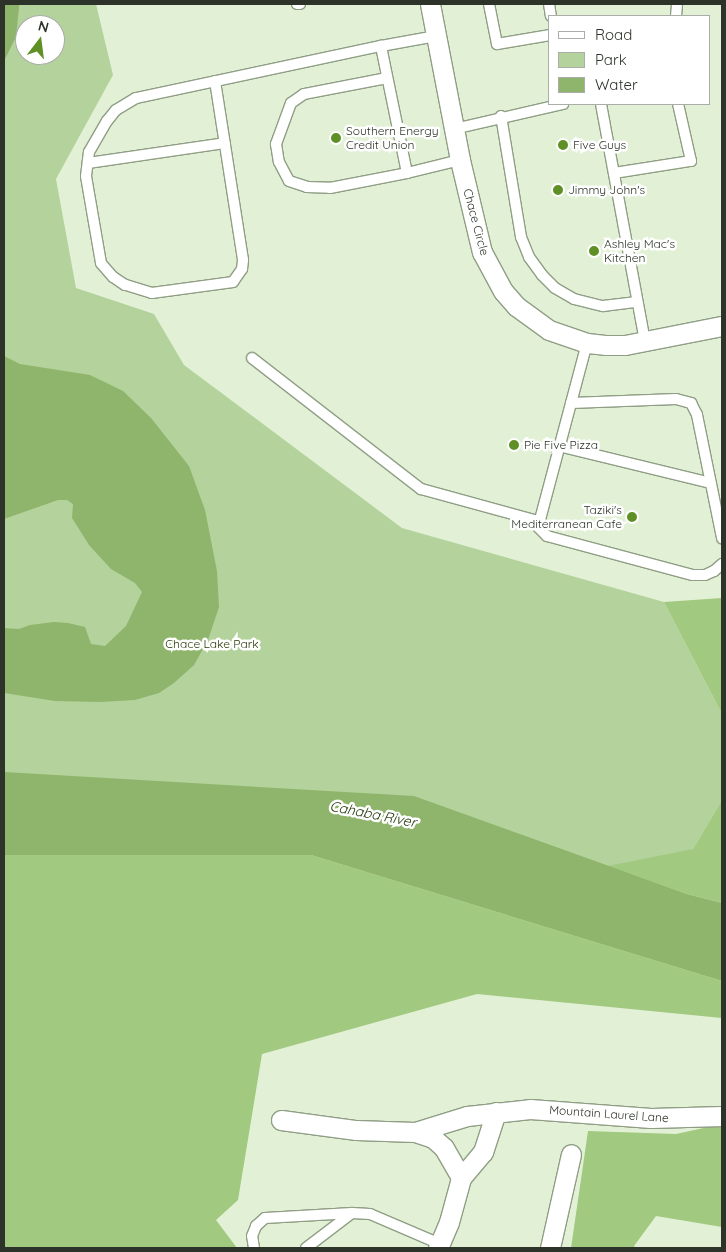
<!DOCTYPE html>
<style>
body{margin:0}
#map{position:relative;width:726px;height:1252px;overflow:hidden;background:#e2f1d6;font-family:Quicksand,sans-serif}
div>[style]{position:absolute}
[style*='--x']{left:calc(var(--x)*1px);top:calc(var(--y)*1px);width:calc(var(--w)*1px);rotate:calc(var(--a)*1deg)}
.green>*{inset:0;background:#b4d29c}
.forest>*{inset:0;background:#a1c97f}
.water>*{inset:0;background:#8eb56b}
.roads{filter:drop-shadow(1px 0 #8f9e84) drop-shadow(-1px 0 #8f9e84) drop-shadow(0 1px #8f9e84) drop-shadow(0 -1px #8f9e84)}
.service>*{height:10px;margin:-5px;padding:0 5px;transform-origin:5px;border-radius:5px;background:#fff}
.minor>*{height:19px;margin:-9.5px;padding:0 9.5px;transform-origin:9.5px;border-radius:9.5px;background:#fff}
.dots>*{width:14px;height:14px;translate:-50% -50%;box-sizing:border-box;border:2px solid #fff;border-radius:50%}
span{translate:-50% -50%;white-space:nowrap;text-align:center;line-height:1.15;-webkit-text-stroke:5px #fff;paint-order:stroke}
.poi-label{font-size:12px;color:#2d3328}
.left{translate:0 -50%;text-align:left}
.right{translate:-100% -50%;text-align:right}
.street-label{font-size:12px;color:#2d3328}
.park-label{font-size:12px;color:#233b05}
.water-label{font-size:14px;color:#1b3200;font-style:italic}
.frame{position:absolute;inset:0;border:5px solid #2d3328;pointer-events:none}
.legend{position:absolute;left:548px;top:15px;width:162px;height:90px;box-sizing:border-box;background:#fff;border:1px solid #abada9;margin:0;padding:6px 9px;list-style:none;font-size:15px;color:#2d3328}
.legend li{display:flex;align-items:center;gap:10px;height:25px}
.legend b{width:25px;border:1px solid #abada9}
.north{position:absolute;left:15px;top:15px;width:50px;height:50px;box-sizing:border-box;background:#fff;border:1px solid #abada9;border-radius:50%;rotate:15deg;font-size:14px;font-weight:700;line-height:20px;text-align:center;color:#2d3328}
.north::after{content:'';display:block;margin:auto;width:18px;height:22px;background:#5f9026;clip-path:polygon(50% 0,100% 100%,50% 72%,0 100%)}
</style>
<div id="map">
<div class="green">
<div style="clip-path:polygon(evenodd,4px 4px,96px 4px,113px 75px,56px 179px,76px 288px,154px 314px,184px 365px,402px 528px,664px 602px,722px 714px,722px 800px,693px 849px,554px 898px,323px 832px,58px 887px,4px 884px,4px 4px,25px 25px,55px 25px,55px 55px,25px 55px,25px 25px)"></div>
</div>
<div class="forest">
<div style="clip-path:polygon(722px 598px,722px 714px,664px 602px)"></div>
<div style="clip-path:polygon(722px 800px,722px 903px,687px 894px,608px 866px,693px 849px)"></div>
<div style="clip-path:polygon(4px 855px,311px 855px,722px 981px,722px 1018px,477px 994px,262px 1054px,238px 1200px,216px 1220px,237px 1248px,4px 1248px)"></div>
<div style="clip-path:polygon(722px 1124px,722px 1227px,656px 1216px,634px 1246px,636px 1248px,571px 1248px,588px 1131px,676px 1134px)"></div>
</div>
<div class="water">
<div style="clip-path:polygon(4px 4px,19px 4px,19px 8px,16px 37px,4px 61px)"></div>
<div style="clip-path:polygon(4px 356px,20px 364px,90px 375px,123px 391px,151px 418px,189px 466px,205px 510px,217px 571px,219px 607px,208px 640px,194px 665px,174px 683px,159px 693px,135px 700px,100px 702px,55px 701px,4px 693px,4px 628px,19px 629px,30px 625px,54px 622px,68px 623px,85px 627px,91px 644px,105px 646px,126px 626px,142px 592px,135px 583px,111px 569px,89px 545px,72px 518px,73px 504px,67px 500px,58px 500px,4px 519px)"></div>
<div style="clip-path:polygon(4px 772px,414px 796px,687px 894px,722px 903px,722px 981px,311px 855px,4px 855px)"></div>
</div>
<div class="roads">
<div class="service">
<div style="--x:297;--y:4;--w:3;--a:0"></div>
<div style="--x:489;--y:4;--w:41;--a:78.7"></div>
<div style="--x:497;--y:44;--w:54;--a:-9.6"></div>
<div style="--x:549;--y:4;--w:12;--a:81"></div>
<div style="--x:676;--y:16;--w:12;--a:-85"></div>
<div style="--x:387;--y:78;--w:85;--a:169.1"></div>
<div style="--x:304;--y:94;--w:16;--a:145"></div>
<div style="--x:291;--y:103;--w:44;--a:110.1"></div>
<div style="--x:276;--y:144;--w:18;--a:81"></div>
<div style="--x:279;--y:162;--w:21;--a:62"></div>
<div style="--x:289;--y:181;--w:19;--a:18"></div>
<div style="--x:307;--y:187;--w:23;--a:2"></div>
<div style="--x:330;--y:188;--w:78;--a:-11"></div>
<div style="--x:407;--y:173;--w:55;--a:-13.8"></div>
<div style="--x:215;--y:81;--w:181;--a:81.1"></div>
<div style="--x:243;--y:260;--w:9;--a:96"></div>
<div style="--x:242;--y:269;--w:16;--a:125"></div>
<div style="--x:233;--y:282;--w:82;--a:172.3"></div>
<div style="--x:152;--y:293;--w:28;--a:-163"></div>
<div style="--x:125;--y:285;--w:14;--a:-146"></div>
<div style="--x:113;--y:277;--w:18;--a:-131"></div>
<div style="--x:101;--y:263;--w:88;--a:-99.8"></div>
<div style="--x:86;--y:176;--w:24;--a:-83"></div>
<div style="--x:89;--y:152;--w:36;--a:-60"></div>
<div style="--x:107;--y:121;--w:14;--a:-51"></div>
<div style="--x:116;--y:110;--w:23;--a:-31"></div>
<div style="--x:136;--y:98;--w:250;--a:-12"></div>
<div style="--x:601;--y:104;--w:241;--a:79.5"></div>
<div style="--x:501;--y:116;--w:123;--a:80.6"></div>
<div style="--x:521;--y:237;--w:22;--a:68"></div>
<div style="--x:529;--y:257;--w:22;--a:54"></div>
<div style="--x:542;--y:275;--w:18;--a:45"></div>
<div style="--x:555;--y:288;--w:22;--a:30"></div>
<div style="--x:574;--y:299;--w:30;--a:14"></div>
<div style="--x:603;--y:306;--w:34;--a:-7"></div>
<div style="--x:454;--y:129;--w:112;--a:-12.9"></div>
<div style="--x:88;--y:163;--w:138;--a:-8.3"></div>
<div style="--x:407;--y:173;--w:130;--a:-101.6"></div>
<div style="--x:381;--y:46;--w:56;--a:-10.3"></div>
<div style="--x:614;--y:173;--w:78;--a:-8.9"></div>
<div style="--x:691;--y:161;--w:58;--a:-102.8"></div>
<div style="--x:587;--y:343;--w:190;--a:104.9"></div>
<div style="--x:538;--y:527;--w:13;--a:45"></div>
<div style="--x:547;--y:536;--w:151;--a:15"></div>
<div style="--x:693;--y:575;--w:12;--a:0"></div>
<div style="--x:705;--y:575;--w:10;--a:-24"></div>
<div style="--x:714;--y:571;--w:11;--a:-41"></div>
<div style="--x:252;--y:358;--w:214;--a:37.8"></div>
<div style="--x:421;--y:489;--w:121;--a:15.3"></div>
<div style="--x:571;--y:403;--w:105;--a:-2.2"></div>
<div style="--x:676;--y:399;--w:16;--a:15"></div>
<div style="--x:691;--y:403;--w:13;--a:63"></div>
<div style="--x:697;--y:415;--w:126;--a:78.5"></div>
<div style="--x:559;--y:446;--w:156;--a:13.7"></div>
<div style="--x:254;--y:1248;--w:12;--a:-99"></div>
<div style="--x:252;--y:1236;--w:11;--a:-68"></div>
<div style="--x:256;--y:1226;--w:12;--a:-42"></div>
<div style="--x:265;--y:1218;--w:87;--a:-3.3"></div>
<div style="--x:352;--y:1213;--w:18;--a:3"></div>
<div style="--x:370;--y:1214;--w:76;--a:23.2"></div>
<div style="--x:306;--y:1248;--w:58;--a:-37.3"></div>
</div>
<div class="minor">
<div style="--x:430;--y:4;--w:159;--a:79.1"></div>
<div style="--x:460;--y:160;--w:95;--a:76.6"></div>
<div style="--x:482;--y:252;--w:44;--a:61.7"></div>
<div style="--x:503;--y:291;--w:20;--a:49"></div>
<div style="--x:516;--y:306;--w:41;--a:36"></div>
<div style="--x:549;--y:330;--w:40;--a:18.9"></div>
<div style="--x:587;--y:343;--w:18;--a:6"></div>
<div style="--x:605;--y:345;--w:20;--a:0"></div>
<div style="--x:625;--y:345;--w:99;--a:-11.1"></div>
<div style="--x:281;--y:1120;--w:76;--a:7.6"></div>
<div style="--x:356;--y:1130;--w:59;--a:1.9"></div>
<div style="--x:415;--y:1132;--w:54;--a:-17.1"></div>
<div style="--x:467;--y:1116;--w:63;--a:-6.3"></div>
<div style="--x:530;--y:1109;--w:121;--a:4.3"></div>
<div style="--x:651;--y:1118;--w:71;--a:-1.6"></div>
<div style="--x:415;--y:1132;--w:19;--a:18"></div>
<div style="--x:433;--y:1138;--w:15;--a:42"></div>
<div style="--x:444;--y:1148;--w:34;--a:60"></div>
<div style="--x:438;--y:1248;--w:28;--a:-67"></div>
<div style="--x:449;--y:1222;--w:46;--a:-74.7"></div>
<div style="--x:461;--y:1178;--w:34;--a:-50"></div>
<div style="--x:483;--y:1152;--w:42;--a:-72"></div>
<div style="--x:550;--y:1248;--w:96;--a:-77.4"></div>
</div>
</div>
<div class="dots">
<div style="left:336px;top:138px;background:#5f9026"></div>
<div style="left:563px;top:145px;background:#5f9026"></div>
<div style="left:558px;top:190px;background:#5f9026"></div>
<div style="left:594px;top:251px;background:#5f9026"></div>
<div style="left:514px;top:445px;background:#5f9026"></div>
<div style="left:632px;top:517px;background:#5f9026"></div>
</div>
<div class="poi-label">
<span class="left" style="left:346px;top:138px">Southern Energy<br>Credit Union</span>
<span class="left" style="left:573px;top:145px">Five Guys</span>
<span class="left" style="left:568px;top:190px">Jimmy John's</span>
<span class="left" style="left:604px;top:251px">Ashley Mac's<br>Kitchen</span>
<span class="left" style="left:524px;top:445px">Pie Five Pizza</span>
<span class="right" style="left:622px;top:517px">Taziki's<br>Mediterranean Cafe</span>
</div>
<div class="street-label">
<span style="left:476px;top:222px;rotate:75deg">Chace Circle</span>
<span style="left:609px;top:1114px;rotate:4deg">Mountain Laurel Lane</span>
</div>
<div class="park-label">
<span style="left:212px;top:644px">Chace Lake Park</span>
</div>
<div class="water-label">
<span style="left:373px;top:814px;rotate:11deg">Cahaba River</span>
</div>
<div class="frame"></div>
<ul class="legend">
<li><b style="height:6px;background:#fff"></b>Road</li>
<li><b style="height:14px;background:#b4d29c"></b>Park</li>
<li><b style="height:14px;background:#8eb56b"></b>Water</li>
</ul>
<div class="north">N</div>
</div>
